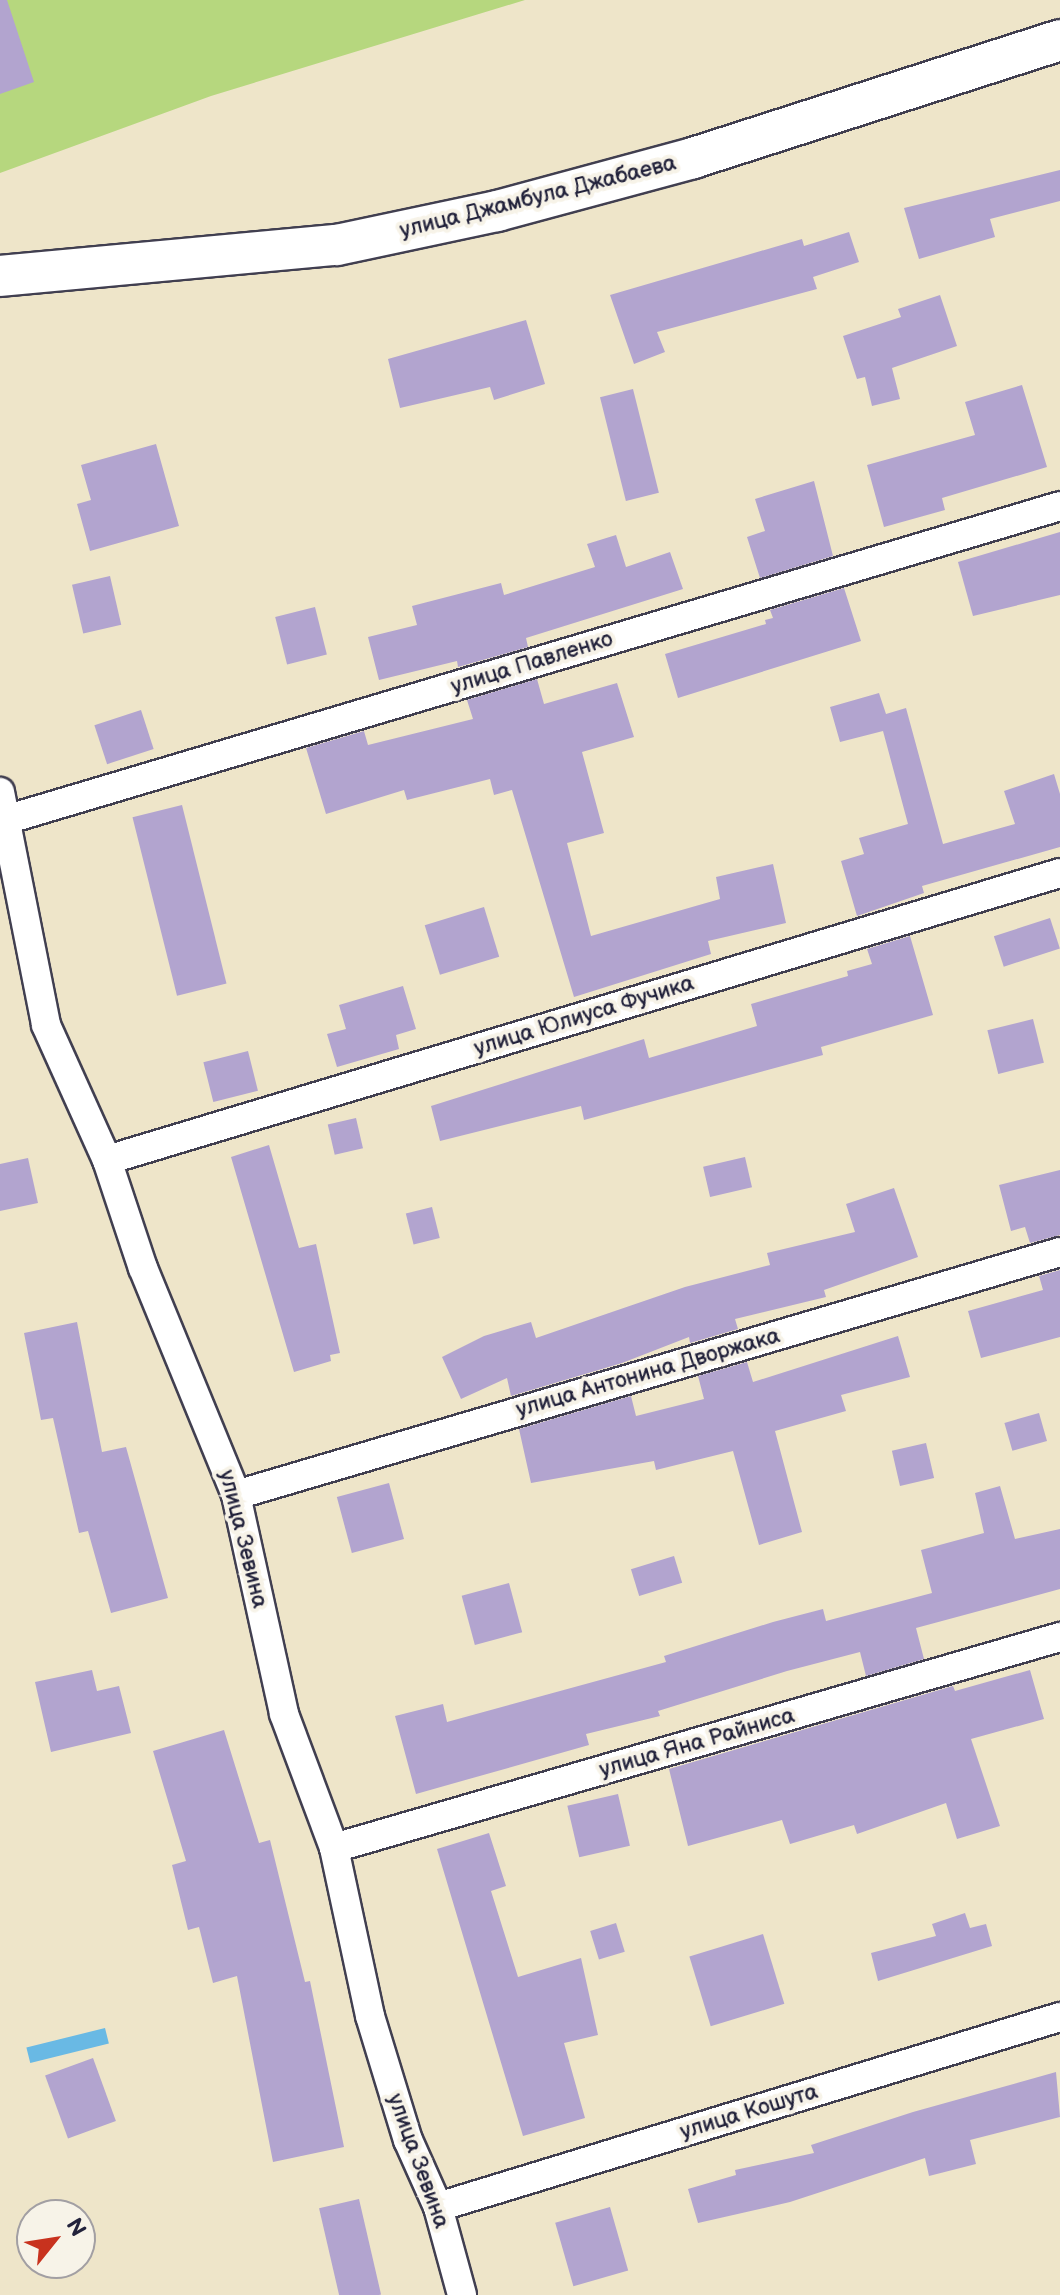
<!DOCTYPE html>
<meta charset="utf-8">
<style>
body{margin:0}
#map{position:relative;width:1060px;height:2295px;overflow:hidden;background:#eee5c9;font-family:"Balsamiq Sans",sans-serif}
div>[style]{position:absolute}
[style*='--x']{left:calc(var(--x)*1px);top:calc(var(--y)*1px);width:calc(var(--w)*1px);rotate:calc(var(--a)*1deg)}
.green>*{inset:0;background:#b6d77e}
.water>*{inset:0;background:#69b9e4;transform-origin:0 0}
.building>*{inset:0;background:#b2a4cf;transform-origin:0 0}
.roads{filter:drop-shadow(2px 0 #413f50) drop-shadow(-2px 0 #413f50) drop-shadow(0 2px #413f50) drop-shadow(0 -2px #413f50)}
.street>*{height:28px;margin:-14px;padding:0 14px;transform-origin:14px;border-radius:14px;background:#fff}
.secondary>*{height:40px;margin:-20px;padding:0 20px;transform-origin:20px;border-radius:20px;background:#fff}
span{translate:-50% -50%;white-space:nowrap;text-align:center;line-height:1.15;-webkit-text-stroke:8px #f7f3e8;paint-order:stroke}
.street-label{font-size:22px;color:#22223b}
.north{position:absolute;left:16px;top:2199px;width:80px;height:80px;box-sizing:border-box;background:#f7f3e8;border:2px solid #a29fa3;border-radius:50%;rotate:60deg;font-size:22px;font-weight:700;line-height:32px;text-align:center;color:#22223b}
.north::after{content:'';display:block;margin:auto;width:28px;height:36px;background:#c8321e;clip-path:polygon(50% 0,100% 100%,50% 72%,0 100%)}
</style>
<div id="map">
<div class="green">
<div style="clip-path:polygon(0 0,525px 0,211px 96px,0 173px)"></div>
</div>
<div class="water">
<div style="left:105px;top:2028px;width:16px;height:81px;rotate:76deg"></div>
</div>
<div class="building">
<div style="clip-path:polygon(0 0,7px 0,34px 82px,0 94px)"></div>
<div style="clip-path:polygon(1060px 170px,1060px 201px,990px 219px,995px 237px,919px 259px,904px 208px)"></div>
<div style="clip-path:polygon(849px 232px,859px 262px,813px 277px,817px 289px,657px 332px,665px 352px,634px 364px,610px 295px,802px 239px,804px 246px)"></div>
<div style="clip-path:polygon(940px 295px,957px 346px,892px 368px,900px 399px,872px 406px,865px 377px,857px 379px,843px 336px,901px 317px,898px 309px)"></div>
<div style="clip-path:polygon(526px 320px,545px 384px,494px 400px,490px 387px,400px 408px,388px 359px)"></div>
<div style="clip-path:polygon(1022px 385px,1047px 467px,942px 498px,945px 510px,884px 527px,867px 465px,975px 435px,965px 402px)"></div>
<div style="left:633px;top:389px;width:107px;height:34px;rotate:76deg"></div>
<div style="clip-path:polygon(156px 444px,179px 526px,90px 551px,77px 504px,91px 500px,81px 465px)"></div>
<div style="clip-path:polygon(814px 481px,833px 556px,760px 578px,747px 537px,765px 531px,755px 499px)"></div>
<div style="clip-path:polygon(1060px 532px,1060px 595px,973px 616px,958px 562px)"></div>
<div style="clip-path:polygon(616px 535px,626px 567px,670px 552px,683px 589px,526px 638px,528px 647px,458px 667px,457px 661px,379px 680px,368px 637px,417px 625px,412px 606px,501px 583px,504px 595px,595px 567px,587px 544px)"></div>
<div style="left:110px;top:576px;width:50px;height:39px;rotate:77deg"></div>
<div style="clip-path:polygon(844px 588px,861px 641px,678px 698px,665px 654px,766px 624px,765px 620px,773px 618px,770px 610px)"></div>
<div style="left:315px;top:607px;width:49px;height:41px;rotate:76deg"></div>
<div style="clip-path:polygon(537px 679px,544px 704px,617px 683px,634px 737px,582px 752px,604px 833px,567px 843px,591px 936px,720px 899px,716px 877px,773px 864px,786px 923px,708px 941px,711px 954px,574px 997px,512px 790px,494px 795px,490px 779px,407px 800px,404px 790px,326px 814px,306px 748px,364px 731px,368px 745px,473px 719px,467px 700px)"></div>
<div style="clip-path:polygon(879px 693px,886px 714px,906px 708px,943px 844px,1015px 824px,1004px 791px,1054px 774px,1060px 794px,1060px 847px,922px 886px,924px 893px,857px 916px,841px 861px,864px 854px,859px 838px,908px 824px,883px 731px,840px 742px,830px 707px)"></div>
<div style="left:141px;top:710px;width:41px;height:49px;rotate:72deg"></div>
<div style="left:182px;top:805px;width:184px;height:51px;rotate:76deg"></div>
<div style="left:484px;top:907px;width:52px;height:62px;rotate:73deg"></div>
<div style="left:1050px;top:918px;width:32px;height:59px;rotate:72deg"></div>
<div style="clip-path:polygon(910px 936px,933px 1015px,821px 1047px,823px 1055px,584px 1120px,581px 1106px,440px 1141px,431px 1106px,644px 1039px,649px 1058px,757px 1026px,751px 1004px,848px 976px,847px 971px,872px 964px,867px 949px)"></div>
<div style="clip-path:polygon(403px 986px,416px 1029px,396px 1035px,399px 1049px,337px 1067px,327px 1034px,346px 1029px,339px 1005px)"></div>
<div style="left:1033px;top:1019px;width:45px;height:47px;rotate:76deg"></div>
<div style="left:248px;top:1051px;width:41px;height:46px;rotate:76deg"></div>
<div style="left:356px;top:1118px;width:31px;height:29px;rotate:77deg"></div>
<div style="clip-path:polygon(269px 1145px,299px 1248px,316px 1244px,340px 1353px,330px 1355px,331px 1361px,294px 1372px,231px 1157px)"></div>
<div style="left:745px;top:1157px;width:31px;height:43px;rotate:77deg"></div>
<div style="clip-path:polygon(28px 1158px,38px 1203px,0 1211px,0 1164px)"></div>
<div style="clip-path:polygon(1060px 1170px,1060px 1235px,1030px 1243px,1025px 1227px,1011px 1231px,999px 1185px)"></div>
<div style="clip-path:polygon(894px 1188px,918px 1257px,824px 1290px,826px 1297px,735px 1319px,738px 1329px,690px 1343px,689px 1337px,622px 1363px,511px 1396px,507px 1378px,461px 1399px,442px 1357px,484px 1336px,531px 1322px,536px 1338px,685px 1287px,770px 1265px,767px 1253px,855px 1232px,846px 1204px)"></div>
<div style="left:432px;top:1207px;width:32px;height:27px;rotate:76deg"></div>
<div style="clip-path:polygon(1060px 1270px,1060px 1337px,981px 1358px,968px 1311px,1043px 1290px,1039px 1276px)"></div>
<div style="clip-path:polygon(77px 1322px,102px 1452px,126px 1447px,168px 1598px,111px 1613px,88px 1531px,79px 1533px,53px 1418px,41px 1420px,24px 1333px)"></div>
<div style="clip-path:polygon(898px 1336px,910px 1377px,841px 1395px,846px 1411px,775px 1431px,802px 1532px,759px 1545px,733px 1451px,656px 1470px,654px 1461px,531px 1483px,519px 1429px,631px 1396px,636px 1416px,704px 1399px,698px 1376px,747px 1362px,753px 1382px)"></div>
<div style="left:1039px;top:1413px;width:29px;height:36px;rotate:74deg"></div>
<div style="left:926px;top:1443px;width:36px;height:35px;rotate:77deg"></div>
<div style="left:389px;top:1483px;width:58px;height:54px;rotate:75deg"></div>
<div style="clip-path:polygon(1000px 1486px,1015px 1539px,1060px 1529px,1060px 1589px,916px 1628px,924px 1659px,866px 1676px,860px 1652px,787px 1671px,658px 1711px,660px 1716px,586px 1734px,589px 1745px,416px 1794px,395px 1716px,443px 1704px,447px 1722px,666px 1662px,664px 1656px,773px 1622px,823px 1609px,826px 1621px,932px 1593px,921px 1550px,984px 1533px,975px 1493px)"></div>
<div style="left:674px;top:1556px;width:28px;height:45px;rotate:73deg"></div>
<div style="left:509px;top:1583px;width:51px;height:49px;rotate:75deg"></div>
<div style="clip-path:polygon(92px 1670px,97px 1691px,119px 1686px,131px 1733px,51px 1752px,35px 1682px)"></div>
<div style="clip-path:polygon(1030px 1670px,1044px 1719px,971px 1739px,1000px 1826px,957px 1839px,946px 1803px,857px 1834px,854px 1825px,790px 1844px,782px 1820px,688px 1846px,669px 1769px,953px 1686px,955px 1691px)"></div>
<div style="clip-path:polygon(224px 1730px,259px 1843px,270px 1840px,305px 1982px,310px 1981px,344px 2147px,273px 2162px,237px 1976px,213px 1983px,199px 1927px,188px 1930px,172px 1865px,186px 1861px,153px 1751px)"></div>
<div style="left:618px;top:1794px;width:53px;height:52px;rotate:77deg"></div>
<div style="clip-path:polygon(489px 1833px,506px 1886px,491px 1891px,518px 1977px,581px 1958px,598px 2035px,564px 2043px,585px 2118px,523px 2136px,437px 1849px)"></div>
<div style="clip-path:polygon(965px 1913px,970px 1928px,986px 1924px,992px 1946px,878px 1981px,871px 1953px,936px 1936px,932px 1924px)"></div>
<div style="left:616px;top:1923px;width:30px;height:27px;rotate:73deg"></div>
<div style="left:763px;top:1934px;width:73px;height:77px;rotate:73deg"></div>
<div style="left:93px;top:2058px;width:67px;height:51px;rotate:70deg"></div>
<div style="clip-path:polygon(1056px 2072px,1060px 2117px,970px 2140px,976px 2164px,929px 2176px,925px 2158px,790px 2202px,698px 2223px,688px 2189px,736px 2175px,735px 2170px,814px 2153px,811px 2145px,913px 2112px)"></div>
<div style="left:359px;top:2199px;width:98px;height:41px;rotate:77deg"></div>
<div style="left:610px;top:2207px;width:66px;height:57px;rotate:74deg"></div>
</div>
<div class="roads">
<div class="street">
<div style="--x:0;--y:792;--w:237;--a:78.8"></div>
<div style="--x:46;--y:1025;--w:148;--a:65.7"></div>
<div style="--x:107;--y:1160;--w:114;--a:71.6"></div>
<div style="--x:143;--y:1268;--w:245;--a:67.7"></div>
<div style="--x:236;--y:1495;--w:224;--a:77.6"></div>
<div style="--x:284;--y:1714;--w:143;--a:69.5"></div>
<div style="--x:334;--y:1848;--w:172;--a:77.9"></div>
<div style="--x:370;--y:2016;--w:130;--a:73"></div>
<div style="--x:408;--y:2140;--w:73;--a:65.9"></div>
<div style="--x:438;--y:2207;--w:91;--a:74.7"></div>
<div style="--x:5;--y:820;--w:1101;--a:-16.57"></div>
<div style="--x:107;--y:1160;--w:995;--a:-16.76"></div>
<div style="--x:236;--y:1495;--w:859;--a:-16.43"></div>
<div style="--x:334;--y:1848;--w:756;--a:-16.21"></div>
<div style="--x:438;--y:2207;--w:650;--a:-16.99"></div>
</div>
<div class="secondary">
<div style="--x:0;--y:276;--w:338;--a:-5.3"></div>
<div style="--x:337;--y:245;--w:164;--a:-12"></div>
<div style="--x:497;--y:211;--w:203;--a:-15.1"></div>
<div style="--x:693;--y:158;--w:386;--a:-17.8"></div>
</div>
</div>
<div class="street-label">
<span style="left:538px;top:197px;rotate:-14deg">улица Джамбула Джабаева</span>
<span style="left:532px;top:663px;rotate:-17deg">улица Павленко</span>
<span style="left:584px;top:1016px;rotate:-17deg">улица Юлиуса Фучика</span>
<span style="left:648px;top:1373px;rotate:-16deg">улица Антонина Дворжака</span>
<span style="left:243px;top:1539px;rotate:76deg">улица Зевина</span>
<span style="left:697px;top:1743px;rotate:-16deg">улица Яна Райниса</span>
<span style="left:749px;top:2112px;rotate:-17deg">улица Кошута</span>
<span style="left:418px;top:2161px;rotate:70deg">улица Зевина</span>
</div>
<div class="north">N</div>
</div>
